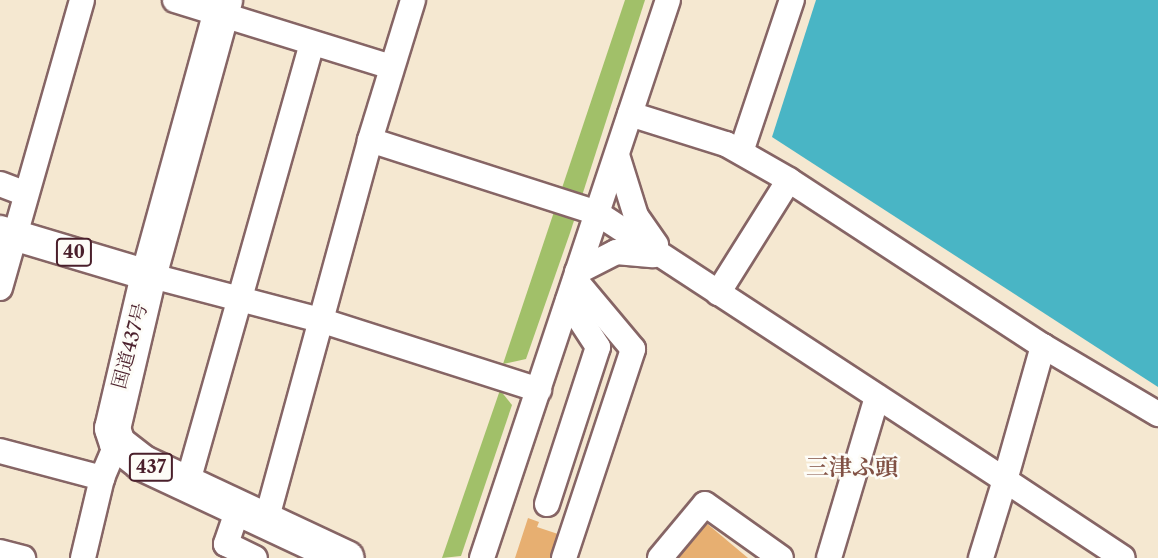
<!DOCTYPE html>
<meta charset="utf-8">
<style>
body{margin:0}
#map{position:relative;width:1158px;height:558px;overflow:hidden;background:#f5e8d1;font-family:"Libre Caslon Text","Noto Serif JP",serif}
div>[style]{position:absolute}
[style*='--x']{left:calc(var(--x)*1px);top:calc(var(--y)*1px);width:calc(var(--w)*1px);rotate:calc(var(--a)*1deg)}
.green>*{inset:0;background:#a1c069}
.water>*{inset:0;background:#49b5c5}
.building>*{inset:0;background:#e7af71}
.roads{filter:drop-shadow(2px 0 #866565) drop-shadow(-2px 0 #866565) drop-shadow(0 2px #866565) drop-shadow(0 -2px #866565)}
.minor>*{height:24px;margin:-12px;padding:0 12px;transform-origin:12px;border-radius:12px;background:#fff}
.major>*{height:30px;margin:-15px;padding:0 15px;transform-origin:15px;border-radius:15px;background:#fff}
.highway>*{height:35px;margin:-17.5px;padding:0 17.5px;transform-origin:17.5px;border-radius:17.5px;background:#fff}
span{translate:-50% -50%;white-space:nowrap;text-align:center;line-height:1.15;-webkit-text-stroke:5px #fdfcf7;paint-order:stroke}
.shield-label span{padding:2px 5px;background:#fdfcf7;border:2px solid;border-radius:5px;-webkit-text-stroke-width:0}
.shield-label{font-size:18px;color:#4a1f2b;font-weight:700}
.street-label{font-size:19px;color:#4a1f2b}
.quarter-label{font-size:23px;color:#815144;font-weight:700}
</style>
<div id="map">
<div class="green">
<div style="clip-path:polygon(625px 0,645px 0,570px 233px,526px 359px,503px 364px)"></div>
<div style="clip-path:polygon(500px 390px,512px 405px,461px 556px,442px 558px)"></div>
</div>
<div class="water">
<div style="clip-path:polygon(816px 0,1158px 0,1158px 387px,772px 137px)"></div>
</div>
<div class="building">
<div style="clip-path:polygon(528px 518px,539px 522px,537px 527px,561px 535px,553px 558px,515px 558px)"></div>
<div style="clip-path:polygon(705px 522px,748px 558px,674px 558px)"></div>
</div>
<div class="roads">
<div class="minor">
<div style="--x:175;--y:0;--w:226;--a:17.2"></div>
<div style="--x:630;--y:114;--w:101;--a:17.4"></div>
<div style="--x:726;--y:144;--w:73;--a:29.7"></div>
<div style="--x:370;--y:140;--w:238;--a:17.8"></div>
<div style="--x:597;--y:213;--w:488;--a:33.2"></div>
<div style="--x:1005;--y:480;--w:82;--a:107.1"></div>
<div style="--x:741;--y:152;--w:160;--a:-71.5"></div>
<div style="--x:617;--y:155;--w:64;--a:72.7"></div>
<div style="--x:636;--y:216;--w:35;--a:55"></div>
<div style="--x:0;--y:184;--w:26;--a:21"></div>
<div style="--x:577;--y:272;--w:44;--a:-27.1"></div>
<div style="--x:616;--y:252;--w:37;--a:5"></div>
<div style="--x:148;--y:275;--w:178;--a:14.7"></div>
<div style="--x:320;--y:320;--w:230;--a:17.7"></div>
<div style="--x:0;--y:288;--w:299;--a:-74.1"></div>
<div style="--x:718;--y:293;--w:133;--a:-57.9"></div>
<div style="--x:789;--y:180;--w:303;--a:33.2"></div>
<div style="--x:1043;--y:346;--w:139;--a:105.8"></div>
<div style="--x:1005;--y:480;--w:141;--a:33.5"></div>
<div style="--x:1043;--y:346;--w:134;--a:30.6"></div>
<div style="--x:0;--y:451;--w:106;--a:14.8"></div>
<div style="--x:187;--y:485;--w:459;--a:-74.2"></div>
<div style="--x:547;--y:504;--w:165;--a:-72"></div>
<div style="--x:598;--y:347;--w:55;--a:-123.1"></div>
<div style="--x:238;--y:509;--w:37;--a:109"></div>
<div style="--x:226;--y:544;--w:32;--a:26"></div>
<div style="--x:266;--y:521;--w:395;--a:-74.7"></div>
<div style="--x:370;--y:140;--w:146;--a:-72.9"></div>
<div style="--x:0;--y:552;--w:24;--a:15"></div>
<div style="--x:83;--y:558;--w:82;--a:-76.6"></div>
<div style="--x:102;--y:478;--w:38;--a:-67"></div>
<div style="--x:482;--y:558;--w:588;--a:-71.57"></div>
<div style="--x:564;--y:558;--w:220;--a:-71.7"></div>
<div style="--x:633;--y:349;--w:90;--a:-130"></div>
<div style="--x:660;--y:558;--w:70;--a:-50.2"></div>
<div style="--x:705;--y:504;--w:93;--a:35.4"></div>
<div style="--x:829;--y:558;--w:168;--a:-73.4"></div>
</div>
<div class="major">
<div style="--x:0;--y:231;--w:154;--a:16.6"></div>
</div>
<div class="highway">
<div style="--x:224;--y:0;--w:285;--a:105.4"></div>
<div style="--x:148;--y:275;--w:157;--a:103.2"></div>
<div style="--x:112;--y:428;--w:16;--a:72"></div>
<div style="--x:117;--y:443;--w:31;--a:38"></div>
<div style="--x:141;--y:462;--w:226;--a:25.1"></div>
</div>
</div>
<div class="shield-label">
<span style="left:74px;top:252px">40</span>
<span style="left:151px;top:467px">437</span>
</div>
<div class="street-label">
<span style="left:130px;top:346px;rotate:-75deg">国道437号</span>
</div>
<div class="quarter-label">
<span style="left:852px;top:467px">三津ふ頭</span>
</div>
</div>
